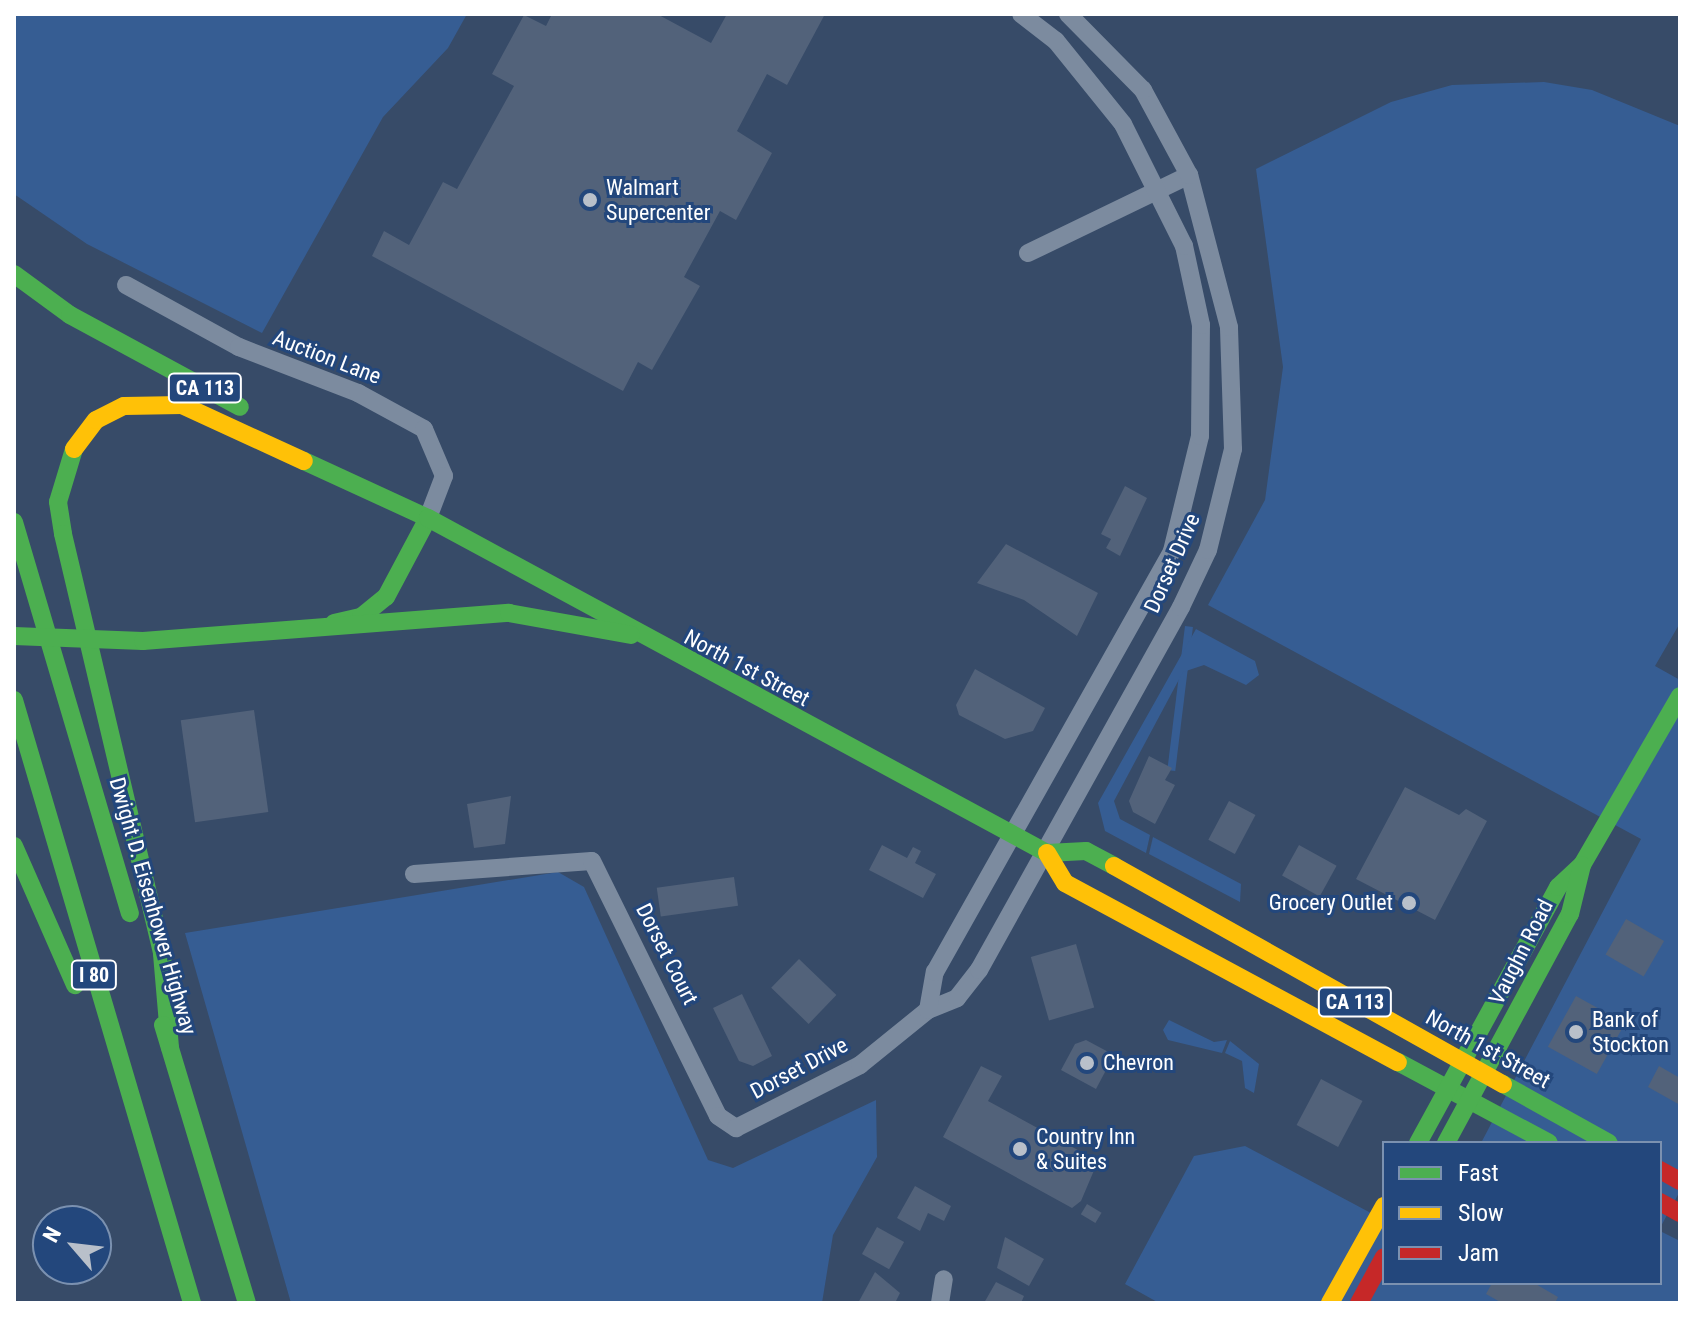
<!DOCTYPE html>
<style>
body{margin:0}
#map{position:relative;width:1694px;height:1317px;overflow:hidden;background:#374b68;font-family:"Roboto Condensed",sans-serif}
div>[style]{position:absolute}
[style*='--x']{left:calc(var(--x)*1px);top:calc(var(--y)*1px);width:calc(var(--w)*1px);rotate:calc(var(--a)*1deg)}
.green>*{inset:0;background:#365d93;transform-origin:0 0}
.building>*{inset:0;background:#52627a;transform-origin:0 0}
.street>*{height:18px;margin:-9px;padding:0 9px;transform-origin:9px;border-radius:9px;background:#7c8b9f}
.fast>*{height:18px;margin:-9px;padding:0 9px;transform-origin:9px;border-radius:9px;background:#4caf50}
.slow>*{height:18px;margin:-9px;padding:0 9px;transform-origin:9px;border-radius:9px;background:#ffc107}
.jam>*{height:18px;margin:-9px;padding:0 9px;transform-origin:9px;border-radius:9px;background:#c62828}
.dots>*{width:22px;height:22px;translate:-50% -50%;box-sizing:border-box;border:4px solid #23477c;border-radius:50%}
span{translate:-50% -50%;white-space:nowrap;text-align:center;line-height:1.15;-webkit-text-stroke:6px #23477c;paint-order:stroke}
.shield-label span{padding:2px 6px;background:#23477c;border:2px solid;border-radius:6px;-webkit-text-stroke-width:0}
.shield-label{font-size:20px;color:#fff;font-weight:700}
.poi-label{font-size:22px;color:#fff}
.left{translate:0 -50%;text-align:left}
.right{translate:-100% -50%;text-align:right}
.street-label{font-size:22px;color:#fff}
.frame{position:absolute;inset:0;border:16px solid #fff;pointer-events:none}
.legend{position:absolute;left:1382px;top:1141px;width:280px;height:144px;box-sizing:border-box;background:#23477c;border:2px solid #7b91b0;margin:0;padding:10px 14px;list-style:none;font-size:24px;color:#fff}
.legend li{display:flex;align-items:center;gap:16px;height:40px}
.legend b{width:40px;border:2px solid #7b91b0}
.north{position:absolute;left:32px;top:1205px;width:80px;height:80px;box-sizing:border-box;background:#23477c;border:2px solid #7b91b0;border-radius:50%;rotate:298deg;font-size:22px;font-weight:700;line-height:32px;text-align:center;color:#fff}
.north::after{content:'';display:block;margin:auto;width:28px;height:36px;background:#b9c0ca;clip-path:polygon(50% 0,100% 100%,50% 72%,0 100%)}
</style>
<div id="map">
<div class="green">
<div style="clip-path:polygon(14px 14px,467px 14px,448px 48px,383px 117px,262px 333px,87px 244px,14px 194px)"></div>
<div style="clip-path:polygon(1544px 82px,1592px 90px,1680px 126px,1680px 623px,1655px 666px,1680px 680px,1680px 1191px,1660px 1228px,1660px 1143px,1481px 1143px,1641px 839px,1208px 605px,1265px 500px,1283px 367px,1256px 169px,1391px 102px,1452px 85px)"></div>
<div style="left:1185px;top:626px;width:8px;height:145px;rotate:7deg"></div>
<div style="clip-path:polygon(1196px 629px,1255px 661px,1259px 675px,1246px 685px,1204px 665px,1183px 672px,1114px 801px,1120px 819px,1150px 835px,1146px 853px,1105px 831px,1098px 803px)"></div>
<div style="clip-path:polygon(1153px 837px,1241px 884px,1240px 902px,1149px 854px)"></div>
<div style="clip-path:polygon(558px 872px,584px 887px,708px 1160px,733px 1168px,876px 1100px,877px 1157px,833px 1235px,822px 1303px,291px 1303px,185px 933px)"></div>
<div style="clip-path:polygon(1169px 1020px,1214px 1042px,1227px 1040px,1222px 1053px,1168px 1040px,1163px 1030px)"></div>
<div style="clip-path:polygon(1230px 1041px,1259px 1064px,1254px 1093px,1245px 1088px,1242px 1061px,1225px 1053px)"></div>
<div style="clip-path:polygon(1245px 1146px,1384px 1220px,1384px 1283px,1660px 1283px,1660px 1231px,1680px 1241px,1680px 1303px,1159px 1303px,1125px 1284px,1194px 1156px)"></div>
</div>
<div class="building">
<div style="clip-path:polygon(552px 14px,657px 14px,711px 43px,727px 14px,825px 14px,787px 85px,767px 74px,737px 131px,772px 153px,736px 220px,720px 211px,684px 277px,700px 286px,652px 370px,638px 362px,623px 391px,372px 256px,384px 231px,409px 245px,443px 182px,457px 189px,514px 86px,492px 74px,524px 15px,546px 26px)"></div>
<div style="clip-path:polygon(1125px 486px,1147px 498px,1120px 556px,1106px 548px,1111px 539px,1101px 534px)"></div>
<div style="clip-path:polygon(1006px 544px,1098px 593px,1077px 636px,1024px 600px,977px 583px)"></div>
<div style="clip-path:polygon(975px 669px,1045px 708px,1033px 731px,1005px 739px,959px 715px,956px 705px)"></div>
<div style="left:254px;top:710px;width:103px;height:74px;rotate:82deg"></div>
<div style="clip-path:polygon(1149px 756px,1172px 768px,1165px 780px,1175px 785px,1155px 824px,1133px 812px,1129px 801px)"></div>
<div style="clip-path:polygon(1405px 787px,1459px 815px,1466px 809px,1487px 821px,1435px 920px,1356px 879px)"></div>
<div style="clip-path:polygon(511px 796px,505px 844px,474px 848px,467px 804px)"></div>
<div style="left:1229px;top:801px;width:30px;height:44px;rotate:28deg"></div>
<div style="clip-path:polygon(882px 845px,907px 858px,913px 847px,921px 851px,915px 863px,936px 874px,923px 898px,869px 870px)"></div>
<div style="left:1299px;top:845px;width:43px;height:35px;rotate:29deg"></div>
<div style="left:734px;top:877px;width:29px;height:78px;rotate:82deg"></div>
<div style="left:1626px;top:919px;width:44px;height:41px;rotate:30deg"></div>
<div style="left:1076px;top:944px;width:66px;height:47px;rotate:74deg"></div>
<div style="left:799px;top:959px;width:52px;height:40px;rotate:44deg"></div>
<div style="clip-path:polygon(742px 994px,772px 1056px,753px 1066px,739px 1061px,713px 1008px)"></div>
<div style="left:1576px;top:996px;width:56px;height:58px;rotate:29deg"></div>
<div style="clip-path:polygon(1086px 1040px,1114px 1055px,1096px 1089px,1061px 1070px,1075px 1044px)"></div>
<div style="clip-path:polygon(981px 1066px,1002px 1076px,988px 1101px,1098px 1161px,1081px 1201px,1072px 1208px,943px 1137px)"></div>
<div style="clip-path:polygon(1659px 1066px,1680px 1078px,1680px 1105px,1648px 1087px)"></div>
<div style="left:1321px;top:1079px;width:47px;height:52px;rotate:28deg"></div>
<div style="clip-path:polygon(915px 1186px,951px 1206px,944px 1221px,928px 1213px,920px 1231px,897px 1218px)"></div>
<div style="left:1087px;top:1204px;width:17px;height:12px;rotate:31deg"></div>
<div style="left:877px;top:1227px;width:31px;height:31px;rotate:29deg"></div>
<div style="clip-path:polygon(1005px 1237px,1044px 1259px,1029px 1286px,997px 1268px)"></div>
<div style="clip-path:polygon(875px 1272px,900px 1293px,895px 1303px,858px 1303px)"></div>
<div style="clip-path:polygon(996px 1282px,1024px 1296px,1021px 1303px,984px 1303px)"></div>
<div style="clip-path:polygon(1492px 1283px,1534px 1283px,1558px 1297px,1555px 1303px,1502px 1303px,1486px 1294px)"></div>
</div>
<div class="street">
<div style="--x:1028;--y:253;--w:179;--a:-25.8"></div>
<div style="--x:126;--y:285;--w:129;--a:28.8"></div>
<div style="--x:239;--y:347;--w:128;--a:21.1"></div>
<div style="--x:358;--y:393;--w:75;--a:28.6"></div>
<div style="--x:424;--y:429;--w:51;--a:66.9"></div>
<div style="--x:444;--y:476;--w:45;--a:110.9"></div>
<div style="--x:414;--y:874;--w:178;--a:-4.2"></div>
<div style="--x:592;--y:861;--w:284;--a:63.7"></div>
<div style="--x:718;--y:1116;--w:22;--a:34"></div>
<div style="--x:736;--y:1128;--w:139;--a:-26.9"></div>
<div style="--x:860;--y:1065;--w:87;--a:-39"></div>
<div style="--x:928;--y:1010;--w:31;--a:-22"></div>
<div style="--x:957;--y:998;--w:36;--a:-52"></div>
<div style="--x:979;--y:970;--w:415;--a:-60.9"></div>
<div style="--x:1181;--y:607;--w:63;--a:-64.7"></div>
<div style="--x:1208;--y:550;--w:104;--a:-76.1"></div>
<div style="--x:1233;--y:449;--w:122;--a:-91.9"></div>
<div style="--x:1229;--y:327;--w:157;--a:-104.7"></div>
<div style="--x:1189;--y:175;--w:97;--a:-118.4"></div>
<div style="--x:1143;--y:90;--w:107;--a:-134.6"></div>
<div style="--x:928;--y:1010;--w:39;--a:-80"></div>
<div style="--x:935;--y:972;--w:483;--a:-60.6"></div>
<div style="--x:1172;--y:551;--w:118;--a:-76.3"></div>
<div style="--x:1200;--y:436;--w:111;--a:-89.5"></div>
<div style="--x:1201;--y:325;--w:81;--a:-102.1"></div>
<div style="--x:1184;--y:246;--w:136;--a:-116.6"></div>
<div style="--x:1123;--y:124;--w:107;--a:-128.9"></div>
<div style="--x:1056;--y:41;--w:44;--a:-142.4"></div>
<div style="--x:940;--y:1303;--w:24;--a:-81"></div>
</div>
<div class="fast">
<div style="--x:14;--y:274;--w:69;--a:36.2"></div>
<div style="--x:70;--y:315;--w:193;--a:28.4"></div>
<div style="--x:74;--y:449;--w:55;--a:106.8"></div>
<div style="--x:58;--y:502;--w:32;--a:81"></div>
<div style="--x:63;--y:534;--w:432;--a:76.7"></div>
<div style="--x:162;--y:954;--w:94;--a:85.1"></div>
<div style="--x:304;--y:461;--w:136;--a:24.7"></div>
<div style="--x:14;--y:522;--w:408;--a:73.5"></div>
<div style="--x:334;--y:623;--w:28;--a:-13"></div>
<div style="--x:361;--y:617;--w:32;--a:-39"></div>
<div style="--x:386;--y:597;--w:89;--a:-62"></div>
<div style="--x:428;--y:518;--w:704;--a:28.42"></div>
<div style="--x:1047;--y:853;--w:39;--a:-3"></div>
<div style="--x:1086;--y:851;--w:32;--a:28"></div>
<div style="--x:14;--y:636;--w:129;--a:2.2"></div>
<div style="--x:143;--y:641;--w:367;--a:-4.4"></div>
<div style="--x:509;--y:613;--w:124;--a:10.2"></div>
<div style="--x:14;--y:700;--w:629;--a:73.55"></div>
<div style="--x:14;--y:846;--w:152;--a:66.3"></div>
<div style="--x:163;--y:1025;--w:290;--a:73.2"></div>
<div style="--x:1398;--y:1062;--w:171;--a:28.2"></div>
<div style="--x:1503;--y:1084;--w:121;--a:29.1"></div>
<div style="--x:1418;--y:1143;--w:292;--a:-61.3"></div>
<div style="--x:1558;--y:887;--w:33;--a:-43"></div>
<div style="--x:1582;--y:865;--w:195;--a:-59.9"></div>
<div style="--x:1446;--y:1143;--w:260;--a:-61.6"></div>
<div style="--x:1570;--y:914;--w:50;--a:-76.2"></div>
</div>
<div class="slow">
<div style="--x:74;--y:449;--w:36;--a:-53"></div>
<div style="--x:96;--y:420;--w:31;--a:-27"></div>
<div style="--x:124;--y:406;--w:58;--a:-1"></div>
<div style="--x:182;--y:405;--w:134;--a:24.7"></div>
<div style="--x:1047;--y:853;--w:35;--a:59"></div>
<div style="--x:1065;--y:883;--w:378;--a:28.3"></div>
<div style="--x:1114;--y:866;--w:446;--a:29.3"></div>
<div style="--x:1330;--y:1303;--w:111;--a:-60.9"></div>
</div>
<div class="jam">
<div style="--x:1660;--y:1170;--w:23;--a:29"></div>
<div style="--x:1660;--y:1202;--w:23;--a:29"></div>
<div style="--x:1359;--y:1303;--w:52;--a:-61.5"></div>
</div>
<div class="dots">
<div style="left:590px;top:200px;background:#b9c0ca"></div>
<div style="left:1409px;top:903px;background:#b9c0ca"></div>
<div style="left:1576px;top:1032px;background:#b9c0ca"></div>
<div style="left:1087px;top:1063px;background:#b9c0ca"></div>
<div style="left:1020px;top:1149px;background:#b9c0ca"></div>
</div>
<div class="shield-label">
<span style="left:205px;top:388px">CA 113</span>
<span style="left:94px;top:975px">I 80</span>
<span style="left:1355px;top:1002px">CA 113</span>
</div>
<div class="poi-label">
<span class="left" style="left:606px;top:200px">Walmart<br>Supercenter</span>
<span class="right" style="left:1393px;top:903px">Grocery Outlet</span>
<span class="left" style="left:1592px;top:1032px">Bank of<br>Stockton</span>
<span class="left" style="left:1103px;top:1063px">Chevron</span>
<span class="left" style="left:1036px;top:1149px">Country Inn<br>&amp; Suites</span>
</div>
<div class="street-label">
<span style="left:327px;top:357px;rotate:21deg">Auction Lane</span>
<span style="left:1172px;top:563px;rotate:-66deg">Dorset Drive</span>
<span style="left:747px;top:668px;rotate:28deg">North 1st Street</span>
<span style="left:153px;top:906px;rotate:74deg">Dwight D. Eisenhower Highway</span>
<span style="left:1521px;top:952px;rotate:-63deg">Vaughn Road</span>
<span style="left:667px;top:954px;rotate:63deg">Dorset Court</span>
<span style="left:1488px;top:1049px;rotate:29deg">North 1st Street</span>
<span style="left:799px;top:1068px;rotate:-28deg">Dorset Drive</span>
</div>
<div class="frame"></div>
<ul class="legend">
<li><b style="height:10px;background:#4caf50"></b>Fast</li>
<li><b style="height:10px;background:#ffc107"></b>Slow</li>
<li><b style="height:10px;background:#c62828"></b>Jam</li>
</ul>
<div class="north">N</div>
</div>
